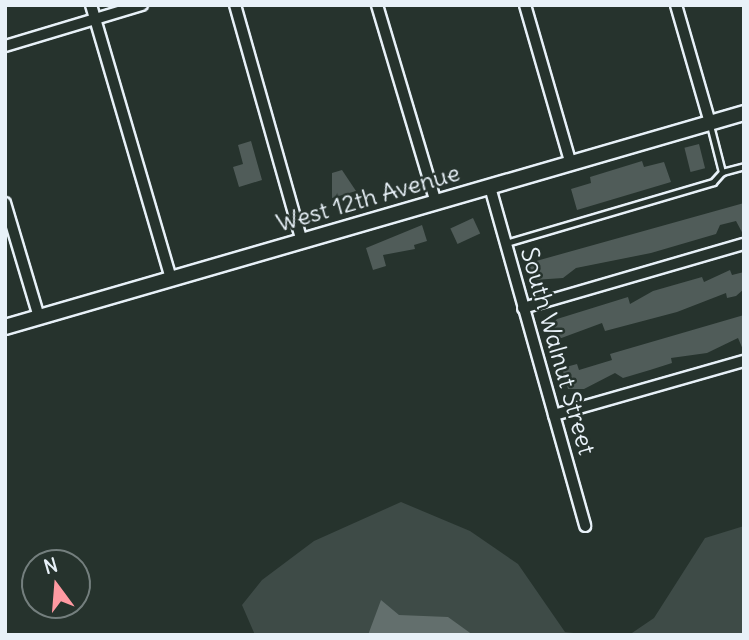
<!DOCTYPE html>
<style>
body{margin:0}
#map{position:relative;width:749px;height:640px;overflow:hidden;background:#26332d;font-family:Delius,sans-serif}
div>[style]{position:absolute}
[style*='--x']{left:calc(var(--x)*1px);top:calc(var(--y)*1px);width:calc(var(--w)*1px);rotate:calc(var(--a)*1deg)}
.green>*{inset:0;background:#3e4b47}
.water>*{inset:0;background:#636f6d}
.building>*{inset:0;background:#505c59;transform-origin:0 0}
.roads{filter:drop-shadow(2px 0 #e8f1f8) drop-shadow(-2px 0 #e8f1f8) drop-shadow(0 2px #e8f1f8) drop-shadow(0 -2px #e8f1f8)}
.service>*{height:5px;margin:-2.5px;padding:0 2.5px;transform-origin:2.5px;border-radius:2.5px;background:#26332d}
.minor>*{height:10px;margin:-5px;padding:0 5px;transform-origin:5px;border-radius:5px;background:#26332d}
.secondary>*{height:14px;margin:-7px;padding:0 7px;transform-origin:7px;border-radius:7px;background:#26332d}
span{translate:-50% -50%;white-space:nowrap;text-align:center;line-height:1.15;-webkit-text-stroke:5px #26332d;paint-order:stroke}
.street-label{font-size:24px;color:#e8f1f8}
.frame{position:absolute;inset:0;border:7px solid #e8f1f8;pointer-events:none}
.north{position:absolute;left:21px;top:549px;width:70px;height:70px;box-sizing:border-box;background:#26332d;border:2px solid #747f7e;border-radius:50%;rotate:344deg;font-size:19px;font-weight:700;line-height:28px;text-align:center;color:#e8f1f8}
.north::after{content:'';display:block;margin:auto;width:24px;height:32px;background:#ff9aa2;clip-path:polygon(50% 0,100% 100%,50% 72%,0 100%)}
</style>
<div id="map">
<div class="green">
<div style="clip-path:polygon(401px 502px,470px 531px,518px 564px,565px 632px,591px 635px,255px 635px,242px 605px,262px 580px,314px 541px)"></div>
<div style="clip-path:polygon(744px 526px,744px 635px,629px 635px,654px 618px,705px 538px)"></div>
</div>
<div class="water">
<div style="clip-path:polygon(381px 600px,399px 615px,448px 617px,473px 635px,368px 635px)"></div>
</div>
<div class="building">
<div style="clip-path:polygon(251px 141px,262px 180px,239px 187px,233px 167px,243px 164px,238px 145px)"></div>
<div style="left:699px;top:144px;width:25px;height:15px;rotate:76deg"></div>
<div style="clip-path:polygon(642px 161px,644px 167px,664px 162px,671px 182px,577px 210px,571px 189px,591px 183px,590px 177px)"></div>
<div style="clip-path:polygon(342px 170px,356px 191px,332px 198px,332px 173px)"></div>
<div style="clip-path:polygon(744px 203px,744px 236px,736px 221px,720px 225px,716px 234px,651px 253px,576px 268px,563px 278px,534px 280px,529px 263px)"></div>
<div style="left:473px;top:218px;width:17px;height:25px;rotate:65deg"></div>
<div style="clip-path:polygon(422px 225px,427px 241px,414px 245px,415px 249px,383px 255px,386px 266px,373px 270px,366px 248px)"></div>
<div style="clip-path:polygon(730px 270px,732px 275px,744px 272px,744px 289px,736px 296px,727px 298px,726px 293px,677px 312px,605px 331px,602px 323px,556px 340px,552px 324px,557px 319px,628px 297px,630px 304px,653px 291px,702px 277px,704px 282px)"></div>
<div style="clip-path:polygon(744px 315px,744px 352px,738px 338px,707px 353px,671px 358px,672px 363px,650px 370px,623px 378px,615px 373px,584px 389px,568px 389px,562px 368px,577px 364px,579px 370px,612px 360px,610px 354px)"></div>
</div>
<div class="roads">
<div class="service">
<div style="--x:710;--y:125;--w:49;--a:75.7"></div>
<div style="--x:722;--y:172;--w:23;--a:-15"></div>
<div style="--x:506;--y:243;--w:216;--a:-16.4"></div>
<div style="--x:713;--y:182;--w:13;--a:-48"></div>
</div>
<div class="minor">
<div style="--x:91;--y:5;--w:285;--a:73.7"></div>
<div style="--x:235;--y:5;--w:245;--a:74.2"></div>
<div style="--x:377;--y:5;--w:207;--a:73.4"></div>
<div style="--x:525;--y:5;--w:166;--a:73.9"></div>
<div style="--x:676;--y:5;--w:123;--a:73.9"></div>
<div style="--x:5;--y:46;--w:143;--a:-16.7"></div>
<div style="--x:490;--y:187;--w:352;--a:74.3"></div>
<div style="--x:5;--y:203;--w:119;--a:73.4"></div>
<div style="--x:523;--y:308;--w:230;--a:-16.2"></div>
<div style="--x:554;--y:415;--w:198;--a:-15.9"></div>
</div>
<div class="secondary">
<div style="--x:5;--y:327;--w:769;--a:-16.15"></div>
</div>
</div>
<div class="street-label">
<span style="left:368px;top:198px;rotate:-16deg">West 12th Avenue</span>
<span style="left:558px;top:351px;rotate:74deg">South Walnut Street</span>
</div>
<div class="frame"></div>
<div class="north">N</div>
</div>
